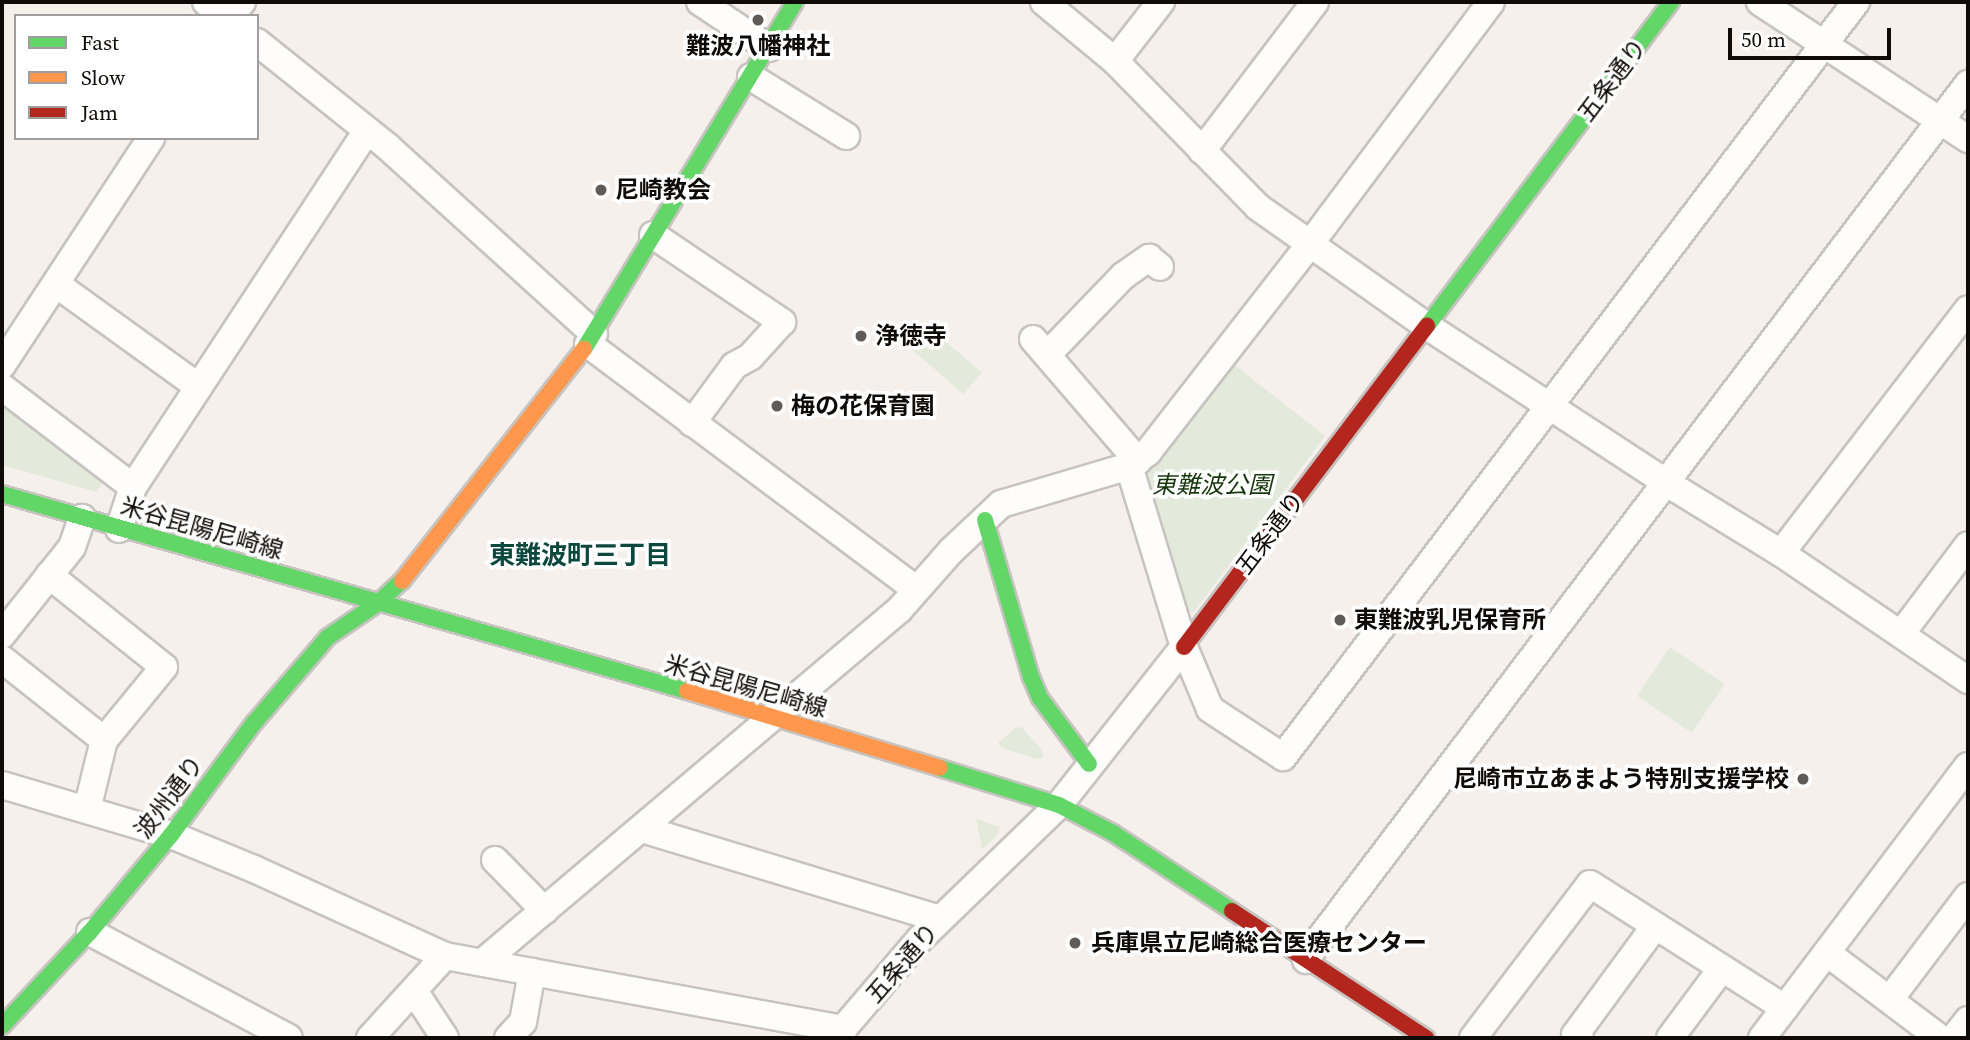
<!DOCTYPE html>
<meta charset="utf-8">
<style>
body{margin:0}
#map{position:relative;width:1970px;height:1040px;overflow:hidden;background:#f5f0eb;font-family:"Source Serif 4","Noto Sans JP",serif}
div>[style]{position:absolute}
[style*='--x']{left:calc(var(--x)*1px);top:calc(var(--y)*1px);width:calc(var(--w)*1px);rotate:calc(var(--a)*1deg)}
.green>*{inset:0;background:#e3eadc;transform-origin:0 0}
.roads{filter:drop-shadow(2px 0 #c7c3c0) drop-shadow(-2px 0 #c7c3c0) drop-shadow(0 2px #c7c3c0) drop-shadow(0 -2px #c7c3c0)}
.street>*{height:26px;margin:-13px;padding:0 13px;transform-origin:13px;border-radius:13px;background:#fefdfc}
.fast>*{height:16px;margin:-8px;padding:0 8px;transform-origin:8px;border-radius:8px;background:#63d668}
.slow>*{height:16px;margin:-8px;padding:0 8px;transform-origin:8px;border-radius:8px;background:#ff974d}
.jam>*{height:16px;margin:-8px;padding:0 8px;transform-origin:8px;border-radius:8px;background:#b3261e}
.dots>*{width:19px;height:19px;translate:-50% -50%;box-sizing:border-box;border:4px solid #fff;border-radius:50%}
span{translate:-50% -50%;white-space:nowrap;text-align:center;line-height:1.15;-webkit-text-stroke:7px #fff;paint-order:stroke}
.poi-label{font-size:24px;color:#0e0b09;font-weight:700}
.left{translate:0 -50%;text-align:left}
.right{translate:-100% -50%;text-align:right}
.street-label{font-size:24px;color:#0e0b09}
.park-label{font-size:24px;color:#15360a;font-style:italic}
.neighbourhood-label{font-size:26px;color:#0d483f;font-weight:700}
.frame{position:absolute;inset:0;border:4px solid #0e0b09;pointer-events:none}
.legend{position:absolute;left:14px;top:14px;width:245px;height:126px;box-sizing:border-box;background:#fff;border:2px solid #9f9d9d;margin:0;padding:9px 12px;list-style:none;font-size:21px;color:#0e0b09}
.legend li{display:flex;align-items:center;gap:14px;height:35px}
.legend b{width:35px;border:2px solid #9f9d9d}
.scale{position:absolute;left:1728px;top:28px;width:163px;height:32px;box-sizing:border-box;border:4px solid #0e0b09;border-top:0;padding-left:9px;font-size:21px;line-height:24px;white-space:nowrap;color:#0e0b09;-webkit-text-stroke:5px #fff;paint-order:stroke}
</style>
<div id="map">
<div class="green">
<div style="left:922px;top:321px;width:79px;height:28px;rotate:41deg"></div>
<div style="clip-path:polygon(1232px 363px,1325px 436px,1194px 612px,1185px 611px,1144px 487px,1149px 465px)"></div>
<div style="clip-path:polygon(2px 403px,103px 481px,97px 492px,2px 465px)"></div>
<div style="left:1670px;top:647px;width:66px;height:59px;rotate:34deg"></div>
<div style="clip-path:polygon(1021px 727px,1043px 751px,1043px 757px,1037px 759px,1002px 748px,998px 743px,1015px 728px)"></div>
<div style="clip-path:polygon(976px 819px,1000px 827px,996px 837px,982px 849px)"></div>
</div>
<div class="roads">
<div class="street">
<div style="--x:206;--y:2;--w:23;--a:38"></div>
<div style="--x:700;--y:2;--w:83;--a:33.7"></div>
<div style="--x:1044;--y:2;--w:92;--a:39.7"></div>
<div style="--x:1115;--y:61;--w:204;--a:45.6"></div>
<div style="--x:1258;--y:207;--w:207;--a:35.2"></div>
<div style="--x:1427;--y:326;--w:285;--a:33.2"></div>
<div style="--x:1665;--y:482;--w:136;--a:31.5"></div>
<div style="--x:1781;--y:553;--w:226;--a:34.2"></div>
<div style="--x:1760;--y:2;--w:249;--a:33.4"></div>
<div style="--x:231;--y:16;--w:18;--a:-52"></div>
<div style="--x:257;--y:42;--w:168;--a:38.7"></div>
<div style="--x:388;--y:147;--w:278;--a:42.2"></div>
<div style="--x:1115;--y:61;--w:75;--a:-52.1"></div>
<div style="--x:751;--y:77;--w:112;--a:31.8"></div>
<div style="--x:1202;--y:151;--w:187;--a:-52.8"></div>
<div style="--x:653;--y:235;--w:156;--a:34"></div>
<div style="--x:782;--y:322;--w:47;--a:132.4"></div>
<div style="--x:750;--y:357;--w:18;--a:151"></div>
<div style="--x:734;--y:366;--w:71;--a:126.4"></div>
<div style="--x:56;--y:284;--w:176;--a:35.8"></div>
<div style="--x:1033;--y:339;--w:161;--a:49.3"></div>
<div style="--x:588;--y:344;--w:409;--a:36.8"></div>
<div style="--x:1047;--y:355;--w:110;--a:-46.1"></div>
<div style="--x:1123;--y:276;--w:32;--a:-35"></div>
<div style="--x:1149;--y:258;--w:14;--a:39"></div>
<div style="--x:2;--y:365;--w:272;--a:-56.7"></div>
<div style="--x:2;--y:387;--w:165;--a:37.4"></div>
<div style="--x:1129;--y:466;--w:189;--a:73.1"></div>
<div style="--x:1184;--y:647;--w:67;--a:67.2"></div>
<div style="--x:1210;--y:709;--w:87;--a:33.3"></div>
<div style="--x:1283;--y:757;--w:948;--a:-52.8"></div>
<div style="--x:119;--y:529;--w:44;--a:-71.6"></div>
<div style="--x:133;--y:487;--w:426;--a:-56.7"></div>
<div style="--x:1781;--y:553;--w:307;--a:-52.5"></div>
<div style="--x:49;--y:575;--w:147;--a:38.7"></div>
<div style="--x:164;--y:667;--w:94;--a:129.4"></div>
<div style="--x:1901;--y:634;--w:111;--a:-53"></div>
<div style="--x:2;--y:635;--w:112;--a:-51.5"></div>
<div style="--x:72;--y:547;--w:31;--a:-71"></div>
<div style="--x:2;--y:659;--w:130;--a:38.5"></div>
<div style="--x:104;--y:740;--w:72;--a:103.7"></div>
<div style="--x:2;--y:785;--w:176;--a:16.5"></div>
<div style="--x:171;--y:835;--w:90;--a:22.3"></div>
<div style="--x:254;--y:869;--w:210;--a:24.5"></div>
<div style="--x:445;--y:956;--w:405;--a:10.4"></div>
<div style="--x:642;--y:829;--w:311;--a:16.8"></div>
<div style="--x:495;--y:860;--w:71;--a:45.6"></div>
<div style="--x:90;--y:932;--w:225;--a:28"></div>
<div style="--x:1827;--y:953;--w:141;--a:37"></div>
<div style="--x:1306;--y:960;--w:27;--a:-57"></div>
<div style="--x:1321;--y:937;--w:1071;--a:-52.82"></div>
<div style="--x:483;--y:962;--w:545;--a:-40.24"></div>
<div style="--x:899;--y:610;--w:79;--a:-48.6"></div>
<div style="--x:951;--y:551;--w:69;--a:-43.2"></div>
<div style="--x:1001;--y:504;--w:134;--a:-16.5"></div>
<div style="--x:1129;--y:466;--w:24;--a:-36"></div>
<div style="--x:1148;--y:452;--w:264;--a:-52.1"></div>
<div style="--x:1310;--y:244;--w:302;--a:-53.2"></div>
<div style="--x:414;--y:991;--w:56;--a:56.6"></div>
<div style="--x:1890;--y:999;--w:129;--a:-52.9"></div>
<div style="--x:370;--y:1038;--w:111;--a:-47.6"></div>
<div style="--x:508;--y:1038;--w:22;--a:-47"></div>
<div style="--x:523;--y:1022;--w:51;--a:-79.8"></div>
<div style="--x:842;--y:1038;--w:9;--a:-84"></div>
<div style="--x:843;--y:1029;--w:118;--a:-49.5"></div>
<div style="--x:920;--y:939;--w:193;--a:-44"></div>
<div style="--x:1059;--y:805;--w:201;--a:-51.7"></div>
<div style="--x:1473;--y:1038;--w:193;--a:-52.8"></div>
<div style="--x:1590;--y:884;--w:231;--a:32.5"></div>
<div style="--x:1580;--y:1038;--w:6;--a:-149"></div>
<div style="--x:1575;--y:1035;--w:135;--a:-53.7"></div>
<div style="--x:1670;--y:1038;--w:87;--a:-53.4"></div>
<div style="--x:1762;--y:1038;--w:341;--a:-52.9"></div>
<div style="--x:1954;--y:1038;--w:23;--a:-52"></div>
</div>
<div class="fast">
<div style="--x:1427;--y:326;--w:406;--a:-53"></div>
<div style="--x:584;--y:349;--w:406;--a:-58.7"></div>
<div style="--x:2;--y:494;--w:713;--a:16.04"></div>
<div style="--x:985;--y:520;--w:164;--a:73.7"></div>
<div style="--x:1031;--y:677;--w:23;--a:67"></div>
<div style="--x:1040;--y:698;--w:82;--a:53.4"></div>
<div style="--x:940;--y:768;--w:125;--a:17.3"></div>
<div style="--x:1059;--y:805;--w:61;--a:27.4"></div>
<div style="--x:1113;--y:833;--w:142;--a:33.2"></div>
<div style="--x:2;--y:1026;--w:129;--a:-46.9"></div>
<div style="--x:90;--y:932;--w:126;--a:-50.1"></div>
<div style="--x:171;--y:835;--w:139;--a:-53.5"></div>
<div style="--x:254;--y:723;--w:113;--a:-49.3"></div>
<div style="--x:328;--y:637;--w:60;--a:-34.2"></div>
<div style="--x:378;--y:603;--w:33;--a:-43"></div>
</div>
<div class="slow">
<div style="--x:402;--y:581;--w:295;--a:-51.9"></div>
<div style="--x:687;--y:691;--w:264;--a:16.9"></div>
</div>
<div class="jam">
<div style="--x:1184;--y:647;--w:403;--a:-52.9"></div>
<div style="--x:1232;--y:911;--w:232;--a:33.2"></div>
</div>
</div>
<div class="dots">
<div style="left:758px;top:20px;background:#5f5b58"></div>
<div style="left:601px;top:190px;background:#5f5b58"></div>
<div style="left:861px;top:336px;background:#5f5b58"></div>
<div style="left:777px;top:406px;background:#5f5b58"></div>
<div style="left:1340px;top:620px;background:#5f5b58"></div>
<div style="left:1803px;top:779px;background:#5f5b58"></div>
<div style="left:1075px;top:943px;background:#5f5b58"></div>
</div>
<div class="poi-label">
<span style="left:758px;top:46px">難波八幡神社</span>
<span class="left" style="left:615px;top:190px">尼崎教会</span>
<span class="left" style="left:875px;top:336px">浄徳寺</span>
<span class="left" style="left:791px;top:406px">梅の花保育園</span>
<span class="left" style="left:1354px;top:620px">東難波乳児保育所</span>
<span class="right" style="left:1789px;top:779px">尼崎市立あまよう特別支援学校</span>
<span class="left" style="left:1091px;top:943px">兵庫県立尼崎総合医療センター</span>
</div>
<div class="street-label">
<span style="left:1612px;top:80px;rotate:-53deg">五条通り</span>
<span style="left:202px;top:528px;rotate:16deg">米谷昆陽尼崎線</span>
<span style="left:1270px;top:533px;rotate:-53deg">五条通り</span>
<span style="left:746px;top:686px;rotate:16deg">米谷昆陽尼崎線</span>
<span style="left:169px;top:797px;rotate:-53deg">波州通り</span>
<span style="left:902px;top:963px;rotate:-49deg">五条通り</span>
</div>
<div class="park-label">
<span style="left:1212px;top:485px">東難波公園</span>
</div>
<div class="neighbourhood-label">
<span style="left:580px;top:556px">東難波町三丁目</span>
</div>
<div class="frame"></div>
<ul class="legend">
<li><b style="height:9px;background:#63d668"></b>Fast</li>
<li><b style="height:9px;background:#ff974d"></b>Slow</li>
<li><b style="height:9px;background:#b3261e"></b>Jam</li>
</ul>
<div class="scale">50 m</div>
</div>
